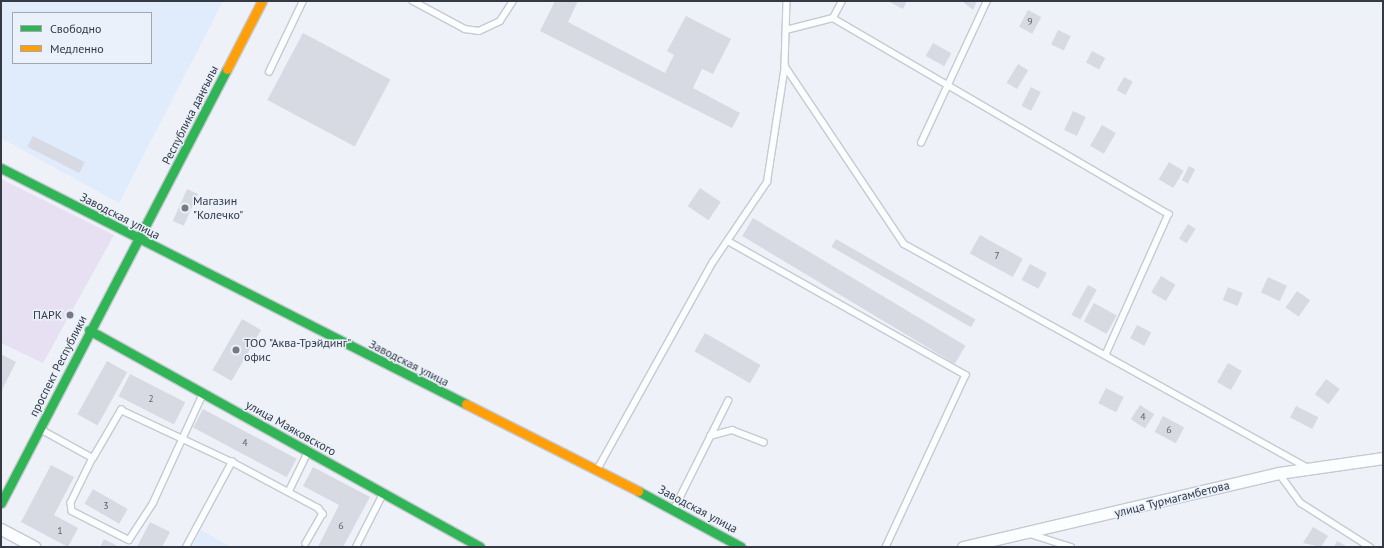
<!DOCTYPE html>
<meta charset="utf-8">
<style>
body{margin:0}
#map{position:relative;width:1384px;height:548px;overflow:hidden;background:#eef2f8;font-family:"PT Sans",sans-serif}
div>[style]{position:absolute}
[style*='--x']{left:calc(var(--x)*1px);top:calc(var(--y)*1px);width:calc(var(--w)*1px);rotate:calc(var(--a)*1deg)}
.built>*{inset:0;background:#e0ebfb}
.green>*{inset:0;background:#e7dff2}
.building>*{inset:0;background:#d7d9e3;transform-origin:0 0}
.roads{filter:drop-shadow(1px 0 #c5cad2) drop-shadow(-1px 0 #c5cad2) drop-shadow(0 1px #c5cad2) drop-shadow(0 -1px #c5cad2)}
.lane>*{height:5.5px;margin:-2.75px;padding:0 2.75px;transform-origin:2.75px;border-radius:2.75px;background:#fcfdfe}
.street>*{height:11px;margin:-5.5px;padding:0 5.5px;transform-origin:5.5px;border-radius:5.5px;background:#fcfdfe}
.fast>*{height:9px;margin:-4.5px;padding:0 4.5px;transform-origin:4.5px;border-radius:4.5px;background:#30b455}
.slow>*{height:9px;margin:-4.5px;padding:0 4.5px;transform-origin:4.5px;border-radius:4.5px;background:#ff9f0a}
.dots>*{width:11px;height:11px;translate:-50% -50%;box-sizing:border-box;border:2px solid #ebf1fb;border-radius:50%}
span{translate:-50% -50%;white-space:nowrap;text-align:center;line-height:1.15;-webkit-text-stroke:3px #ebf1fb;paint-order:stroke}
.number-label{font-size:10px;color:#5e626c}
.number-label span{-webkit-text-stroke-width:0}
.street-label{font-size:12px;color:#343a44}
.poi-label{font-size:12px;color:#343a44}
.left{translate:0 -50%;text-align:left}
.right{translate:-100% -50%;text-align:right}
.frame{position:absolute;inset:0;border:2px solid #343a44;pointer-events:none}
.legend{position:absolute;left:12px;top:12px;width:140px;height:52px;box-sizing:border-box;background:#ebf1fb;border:1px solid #a2a8b2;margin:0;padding:5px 7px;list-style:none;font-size:12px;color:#343a44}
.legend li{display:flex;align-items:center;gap:8px;height:20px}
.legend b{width:20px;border:1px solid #a2a8b2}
</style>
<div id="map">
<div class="built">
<div style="clip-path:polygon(evenodd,1px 1px,223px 1px,119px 203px,1px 138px,1px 1px,13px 13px,151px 13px,151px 63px,13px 63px,13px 13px)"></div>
<div style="clip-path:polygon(201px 530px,231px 547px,192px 547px)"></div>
</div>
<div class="green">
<div style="clip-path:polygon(1px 179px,114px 235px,43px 363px,1px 343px)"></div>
</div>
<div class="building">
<div style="clip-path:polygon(555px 1px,578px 1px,568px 22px,665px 73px,674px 55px,667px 51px,686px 16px,731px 39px,713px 74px,702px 69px,693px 88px,740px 113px,732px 128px,540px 31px)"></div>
<div style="clip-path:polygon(888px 1px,907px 1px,903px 9px)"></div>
<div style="clip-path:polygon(962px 1px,977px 1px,973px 10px)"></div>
<div style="left:1028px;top:10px;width:15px;height:19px;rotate:28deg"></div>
<div style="left:1058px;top:30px;width:14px;height:16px;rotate:25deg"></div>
<div style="left:303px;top:33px;width:99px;height:76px;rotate:28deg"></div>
<div style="left:933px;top:43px;width:21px;height:15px;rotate:29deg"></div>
<div style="left:1092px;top:51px;width:15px;height:13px;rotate:28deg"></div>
<div style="left:1018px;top:64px;width:12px;height:22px;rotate:31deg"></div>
<div style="left:1124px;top:77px;width:10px;height:15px;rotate:29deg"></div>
<div style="left:1031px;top:87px;width:11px;height:21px;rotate:27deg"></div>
<div style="left:1073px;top:111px;width:14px;height:21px;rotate:25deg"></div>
<div style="left:1102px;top:125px;width:16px;height:24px;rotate:30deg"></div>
<div style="left:33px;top:136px;width:58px;height:12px;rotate:27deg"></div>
<div style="left:1169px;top:162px;width:17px;height:20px;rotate:31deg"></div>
<div style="left:1189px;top:166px;width:7px;height:16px;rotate:27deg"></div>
<div style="left:700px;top:188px;width:25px;height:22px;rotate:34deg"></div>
<div style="left:187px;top:189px;width:12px;height:35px;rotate:24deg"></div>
<div style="left:753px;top:218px;width:248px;height:21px;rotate:31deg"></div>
<div style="left:1188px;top:224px;width:9px;height:17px;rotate:32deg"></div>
<div style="left:980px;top:235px;width:49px;height:21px;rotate:29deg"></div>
<div style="left:836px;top:239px;width:161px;height:9px;rotate:30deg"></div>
<div style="left:1030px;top:264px;width:19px;height:18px;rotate:28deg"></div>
<div style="left:1161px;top:276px;width:17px;height:19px;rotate:31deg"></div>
<div style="left:1268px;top:277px;width:21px;height:17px;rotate:25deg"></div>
<div style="left:1088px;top:285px;width:10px;height:34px;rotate:29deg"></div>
<div style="left:1228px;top:287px;width:16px;height:14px;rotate:22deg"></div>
<div style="left:1297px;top:291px;width:16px;height:20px;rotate:35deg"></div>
<div style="left:1094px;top:303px;width:26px;height:21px;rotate:29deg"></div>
<div style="left:242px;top:319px;width:22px;height:59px;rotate:30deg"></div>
<div style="left:1137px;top:325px;width:16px;height:15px;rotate:27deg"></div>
<div style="left:705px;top:333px;width:64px;height:21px;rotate:30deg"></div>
<div style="clip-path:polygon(1px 354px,16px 362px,1px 392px)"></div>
<div style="left:107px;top:361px;width:23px;height:61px;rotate:29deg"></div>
<div style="left:1228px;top:363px;width:16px;height:22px;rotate:30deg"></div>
<div style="left:130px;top:374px;width:62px;height:25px;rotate:27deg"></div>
<div style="left:1326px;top:379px;width:17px;height:19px;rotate:36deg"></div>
<div style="left:1106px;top:388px;width:20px;height:17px;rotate:27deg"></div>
<div style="left:1140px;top:405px;width:17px;height:17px;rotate:33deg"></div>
<div style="left:1296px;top:406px;width:25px;height:13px;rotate:27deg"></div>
<div style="left:203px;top:409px;width:106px;height:21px;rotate:28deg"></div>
<div style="left:1163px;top:416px;width:24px;height:18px;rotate:28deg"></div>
<div style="clip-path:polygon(51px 465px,74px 477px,54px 515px,78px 528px,68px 547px,21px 522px)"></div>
<div style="clip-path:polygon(313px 467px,370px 497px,343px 547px,318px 547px,339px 505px,303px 486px)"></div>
<div style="left:93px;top:489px;width:40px;height:17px;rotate:30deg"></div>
<div style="clip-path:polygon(150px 522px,170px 532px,162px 547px,137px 547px)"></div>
<div style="clip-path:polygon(1313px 527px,1328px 536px,1321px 547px,1303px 543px)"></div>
<div style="clip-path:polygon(104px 539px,119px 547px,100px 547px)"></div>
<div style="clip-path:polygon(1337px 541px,1348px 547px,1334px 547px)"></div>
</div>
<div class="roads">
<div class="lane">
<div style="--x:413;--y:1;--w:59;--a:28.3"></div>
<div style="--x:465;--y:29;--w:14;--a:8"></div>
<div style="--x:479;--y:31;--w:23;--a:-25"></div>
<div style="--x:500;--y:21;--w:24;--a:-57"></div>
<div style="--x:787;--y:1;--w:65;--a:91.8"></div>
<div style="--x:785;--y:66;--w:214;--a:56.2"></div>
<div style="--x:904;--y:244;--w:462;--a:29"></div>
<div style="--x:833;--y:18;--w:19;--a:-62"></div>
<div style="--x:786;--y:30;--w:49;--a:-14.3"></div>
<div style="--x:833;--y:18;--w:389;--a:30.3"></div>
<div style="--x:1169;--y:214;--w:154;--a:114.1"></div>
<div style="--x:269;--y:72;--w:79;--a:-64.4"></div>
<div style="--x:921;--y:143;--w:157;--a:-65.1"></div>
<div style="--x:728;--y:241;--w:273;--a:29.4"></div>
<div style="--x:966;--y:375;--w:190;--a:114.9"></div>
<div style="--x:40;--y:429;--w:60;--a:28.7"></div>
<div style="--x:93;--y:458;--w:50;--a:116.1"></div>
<div style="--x:71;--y:503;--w:8;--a:83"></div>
<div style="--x:72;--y:511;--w:64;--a:27"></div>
<div style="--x:129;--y:540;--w:44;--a:-57"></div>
<div style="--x:153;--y:503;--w:120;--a:-65.4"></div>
<div style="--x:710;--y:436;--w:23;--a:-15"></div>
<div style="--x:732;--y:430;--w:34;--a:21"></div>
<div style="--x:93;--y:458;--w:56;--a:-59.7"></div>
<div style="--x:121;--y:410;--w:123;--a:25.1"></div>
<div style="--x:597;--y:470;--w:238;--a:-60.9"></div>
<div style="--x:713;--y:262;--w:97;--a:-56"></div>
<div style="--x:767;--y:182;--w:117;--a:-81.2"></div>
<div style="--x:1279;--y:473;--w:37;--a:54"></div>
<div style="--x:1301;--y:503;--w:82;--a:32.5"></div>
<div style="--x:289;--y:491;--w:43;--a:-64"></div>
<div style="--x:674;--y:509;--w:121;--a:-63.4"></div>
<div style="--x:1030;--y:534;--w:43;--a:17.6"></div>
<div style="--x:186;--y:547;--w:97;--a:-61.6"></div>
<div style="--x:232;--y:462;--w:98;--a:28.1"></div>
<div style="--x:318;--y:508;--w:8;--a:50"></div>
<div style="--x:323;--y:514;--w:34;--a:120"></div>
<div style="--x:356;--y:547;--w:59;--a:-63"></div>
</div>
<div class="street">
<div style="--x:1;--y:529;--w:38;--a:28"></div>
<div style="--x:963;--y:547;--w:325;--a:-13.2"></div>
<div style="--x:1279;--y:473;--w:105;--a:-8.2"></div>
</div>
<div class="fast">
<div style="--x:1;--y:168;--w:521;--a:26.91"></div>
<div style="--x:89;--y:330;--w:447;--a:29"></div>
<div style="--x:638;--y:491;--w:117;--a:28.5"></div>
<div style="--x:1;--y:503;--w:489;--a:-62.5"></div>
</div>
<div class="slow">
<div style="--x:227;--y:69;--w:76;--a:-62.8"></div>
<div style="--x:466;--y:404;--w:193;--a:26.8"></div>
</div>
</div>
<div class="dots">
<div style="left:185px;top:208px;background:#757a83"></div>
<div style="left:70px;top:315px;background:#757a83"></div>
<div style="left:236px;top:350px;background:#757a83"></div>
</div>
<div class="number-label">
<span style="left:1030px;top:22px">9</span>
<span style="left:997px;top:256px">7</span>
<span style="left:151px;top:399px">2</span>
<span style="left:1143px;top:417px">4</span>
<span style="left:1169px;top:430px">6</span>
<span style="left:245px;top:443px">4</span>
<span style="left:106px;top:506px">3</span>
<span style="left:341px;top:526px">6</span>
<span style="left:60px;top:531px">1</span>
</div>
<div class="street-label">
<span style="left:190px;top:115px;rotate:-63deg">Республика даңғылы</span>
<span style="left:120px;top:216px;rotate:27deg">Заводская улица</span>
<span style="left:409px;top:363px;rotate:27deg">Заводская улица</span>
<span style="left:58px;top:366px;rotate:-63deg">проспект Республики</span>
<span style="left:291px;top:428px;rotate:29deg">улица Маяковского</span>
<span style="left:1172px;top:499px;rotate:-14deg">улица Турмагамбетова</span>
<span style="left:698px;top:509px;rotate:28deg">Заводская улица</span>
</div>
<div class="poi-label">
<span class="left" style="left:193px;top:208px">Магазин<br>"Колечко"</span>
<span class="right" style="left:62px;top:315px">ПАРК</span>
<span class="left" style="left:244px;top:350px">ТОО "Аква-Трэйдинг"<br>офис</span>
</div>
<div class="frame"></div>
<ul class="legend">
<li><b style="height:5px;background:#30b455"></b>Свободно</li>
<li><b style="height:5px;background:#ff9f0a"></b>Медленно</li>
</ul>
</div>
